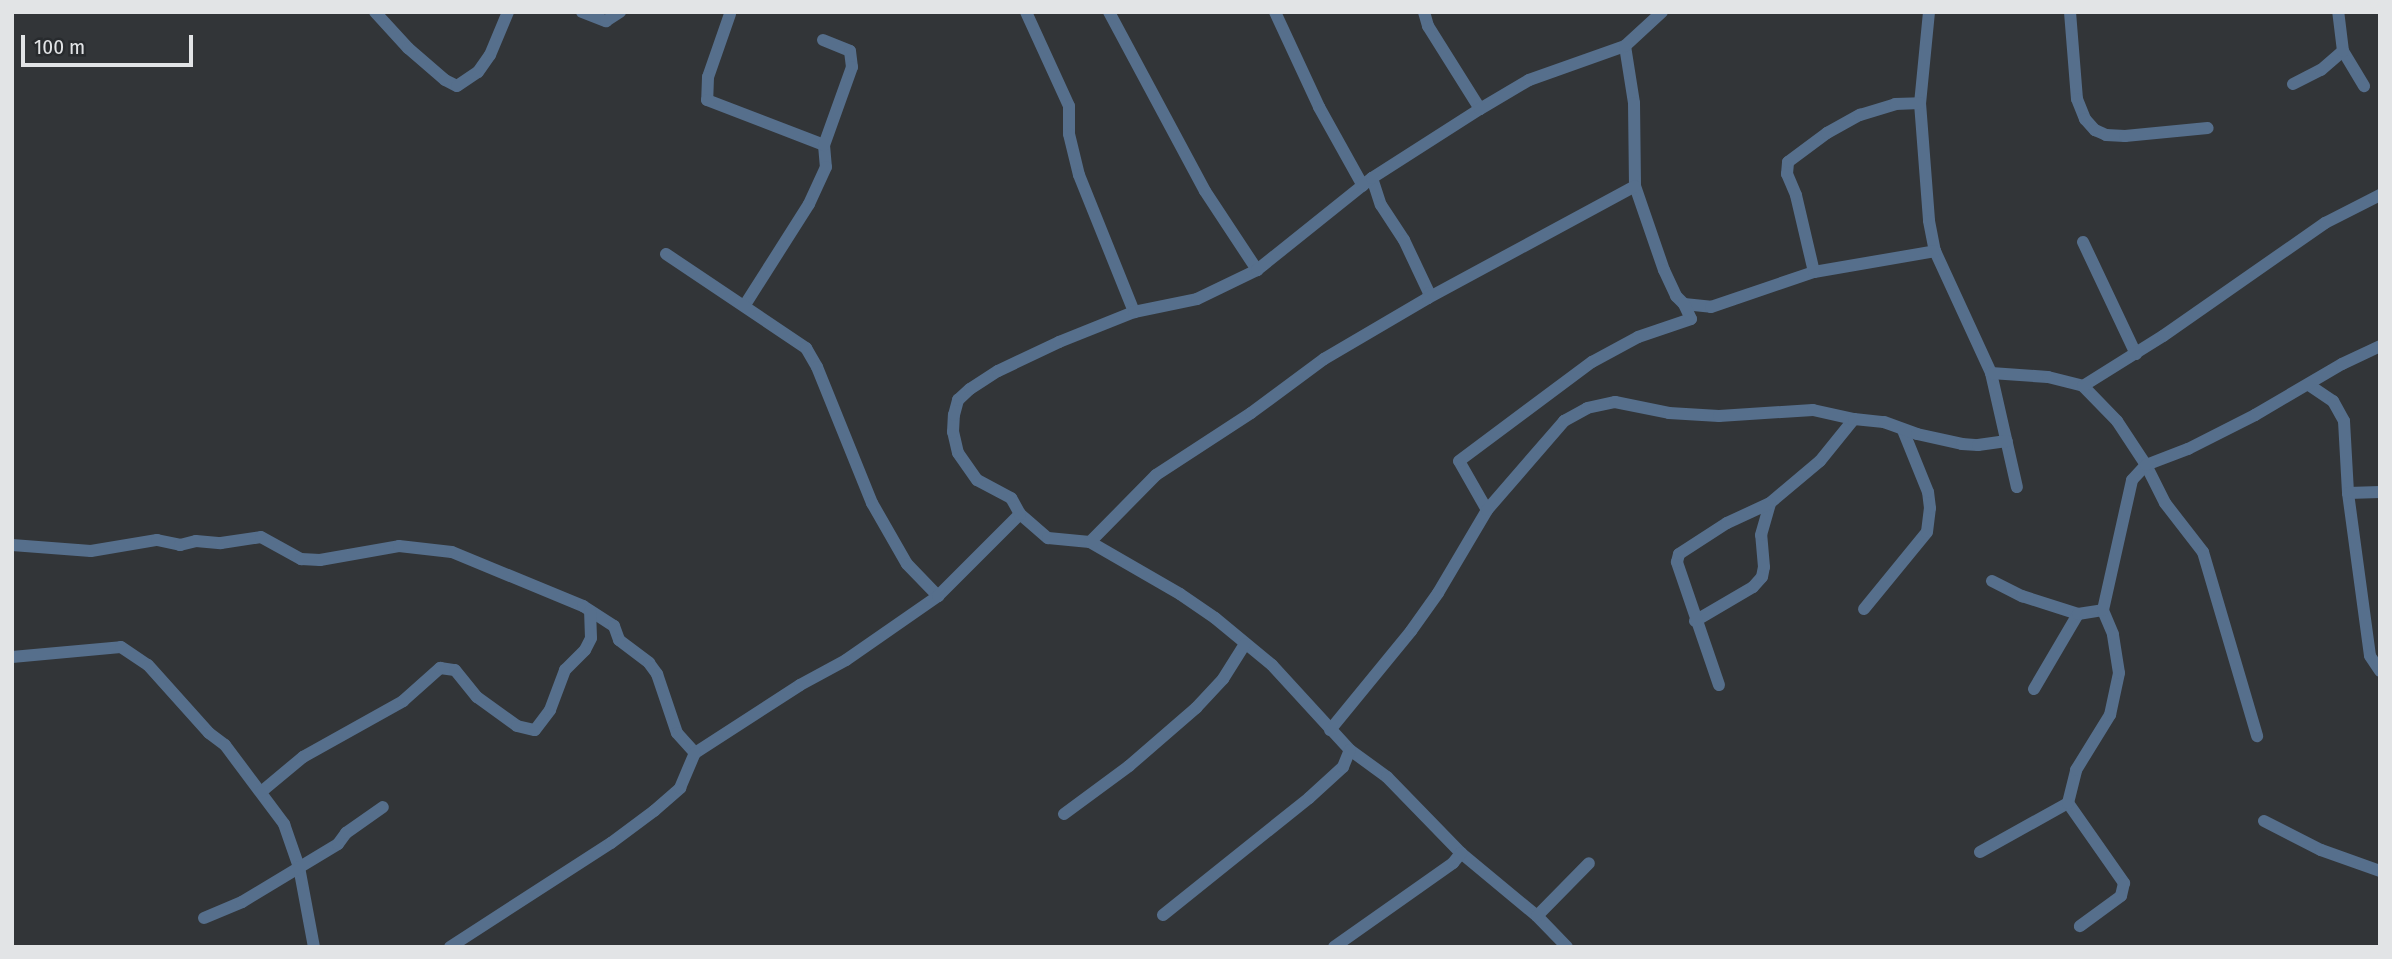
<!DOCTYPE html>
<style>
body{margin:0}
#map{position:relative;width:2392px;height:959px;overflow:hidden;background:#323538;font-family:"Fira Sans Condensed",sans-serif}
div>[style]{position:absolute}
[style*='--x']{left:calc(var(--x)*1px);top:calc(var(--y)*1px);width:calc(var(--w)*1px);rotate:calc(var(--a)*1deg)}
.minor>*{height:12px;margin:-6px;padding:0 6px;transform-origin:6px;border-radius:6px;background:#566f8c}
span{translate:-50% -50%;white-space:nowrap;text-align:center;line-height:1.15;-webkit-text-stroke:6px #282b2e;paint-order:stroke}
.frame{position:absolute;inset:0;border:14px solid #e2e4e6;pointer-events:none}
.scale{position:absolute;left:21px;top:35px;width:172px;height:32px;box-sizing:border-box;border:4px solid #e2e4e6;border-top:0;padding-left:9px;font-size:21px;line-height:24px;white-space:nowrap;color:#e2e4e6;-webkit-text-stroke:5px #282b2e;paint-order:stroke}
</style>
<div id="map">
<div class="minor">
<div style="--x:375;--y:12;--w:49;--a:47.5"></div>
<div style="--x:408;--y:48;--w:49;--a:40.9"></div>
<div style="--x:445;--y:80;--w:13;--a:27"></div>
<div style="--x:457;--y:86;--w:25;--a:-34"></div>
<div style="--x:478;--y:72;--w:21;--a:-55"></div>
<div style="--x:490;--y:55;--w:47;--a:-67.3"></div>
<div style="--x:582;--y:12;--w:26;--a:21"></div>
<div style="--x:606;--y:21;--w:17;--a:-33"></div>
<div style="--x:1026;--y:12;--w:103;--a:65.4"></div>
<div style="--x:1069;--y:106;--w:28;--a:90"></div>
<div style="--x:1069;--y:134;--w:42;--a:76.3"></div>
<div style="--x:1079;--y:175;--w:148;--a:68.1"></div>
<div style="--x:1109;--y:12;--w:203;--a:61.8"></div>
<div style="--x:1205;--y:191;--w:95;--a:56.6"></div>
<div style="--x:1275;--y:12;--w:105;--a:65.1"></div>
<div style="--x:1319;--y:107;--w:90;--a:60.9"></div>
<div style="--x:1424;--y:12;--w:15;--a:74"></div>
<div style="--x:1428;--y:26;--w:98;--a:57.9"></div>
<div style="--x:1929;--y:12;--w:91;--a:95.6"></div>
<div style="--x:1920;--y:103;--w:118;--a:85.6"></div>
<div style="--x:1929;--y:221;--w:31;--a:79"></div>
<div style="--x:1935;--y:251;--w:134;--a:65.3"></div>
<div style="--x:1991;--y:373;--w:117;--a:77.2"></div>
<div style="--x:2070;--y:12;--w:87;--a:85.4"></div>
<div style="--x:2077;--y:99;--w:22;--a:68"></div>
<div style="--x:2085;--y:119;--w:15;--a:48"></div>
<div style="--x:2095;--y:130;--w:12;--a:24"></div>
<div style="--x:2106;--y:135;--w:19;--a:3"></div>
<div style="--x:2125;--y:136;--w:83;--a:-5.5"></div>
<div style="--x:730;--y:14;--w:67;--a:109.2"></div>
<div style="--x:708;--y:77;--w:23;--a:92"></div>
<div style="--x:707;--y:100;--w:125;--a:21"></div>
<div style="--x:824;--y:145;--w:22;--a:85"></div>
<div style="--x:826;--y:167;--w:41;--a:114.7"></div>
<div style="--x:809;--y:204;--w:120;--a:122.4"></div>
<div style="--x:823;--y:40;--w:29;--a:22"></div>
<div style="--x:850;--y:51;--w:16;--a:83"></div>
<div style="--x:852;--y:67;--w:83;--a:109.7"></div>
<div style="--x:1625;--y:46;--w:58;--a:81"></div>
<div style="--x:1634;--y:103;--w:83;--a:89.3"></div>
<div style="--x:1635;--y:186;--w:89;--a:71"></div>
<div style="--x:1664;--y:270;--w:29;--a:65"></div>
<div style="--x:1676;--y:296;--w:11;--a:45"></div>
<div style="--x:1684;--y:304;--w:27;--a:6"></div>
<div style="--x:1711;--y:307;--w:109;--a:-18.8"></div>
<div style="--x:1814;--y:272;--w:123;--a:-9.8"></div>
<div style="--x:2343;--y:51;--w:41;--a:59"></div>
<div style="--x:2293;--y:84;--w:31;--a:-27"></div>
<div style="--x:2321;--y:70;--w:29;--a:-41"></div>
<div style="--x:2343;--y:51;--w:39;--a:-97"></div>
<div style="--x:1372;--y:178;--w:28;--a:72"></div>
<div style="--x:1381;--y:205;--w:42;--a:56.7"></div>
<div style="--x:1404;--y:240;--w:59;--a:64.7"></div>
<div style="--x:1429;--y:293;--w:5;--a:101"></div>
<div style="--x:2083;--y:242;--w:124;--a:64.7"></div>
<div style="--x:666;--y:254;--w:169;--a:33.9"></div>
<div style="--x:806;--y:348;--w:22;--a:60"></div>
<div style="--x:817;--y:367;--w:147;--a:68"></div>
<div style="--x:872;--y:503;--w:70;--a:60.2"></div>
<div style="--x:907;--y:564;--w:45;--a:45.9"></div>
<div style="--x:1814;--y:272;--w:79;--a:-103.2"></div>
<div style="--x:1796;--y:195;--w:23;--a:-113"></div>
<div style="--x:1787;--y:174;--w:12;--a:-85"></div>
<div style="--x:1788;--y:162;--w:49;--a:-36.6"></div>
<div style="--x:1827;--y:133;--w:38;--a:-29"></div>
<div style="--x:1860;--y:115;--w:37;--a:-17"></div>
<div style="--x:1895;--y:104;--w:25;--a:-2"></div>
<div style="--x:1991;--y:373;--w:57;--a:4"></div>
<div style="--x:2048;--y:377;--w:36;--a:14"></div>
<div style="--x:2083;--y:386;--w:49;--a:45.8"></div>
<div style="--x:2117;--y:421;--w:53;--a:56.6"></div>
<div style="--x:2146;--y:465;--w:42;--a:63.4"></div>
<div style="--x:2165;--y:503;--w:62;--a:52.2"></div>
<div style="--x:2203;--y:552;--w:192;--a:73.6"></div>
<div style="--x:2309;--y:385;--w:29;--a:34"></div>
<div style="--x:2333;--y:401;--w:23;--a:61"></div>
<div style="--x:2344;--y:421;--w:72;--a:86.8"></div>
<div style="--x:2348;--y:493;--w:164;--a:82.3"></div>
<div style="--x:2370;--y:656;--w:18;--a:56"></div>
<div style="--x:2083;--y:386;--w:94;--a:-32"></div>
<div style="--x:2163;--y:336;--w:198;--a:-34.9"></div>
<div style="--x:2325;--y:223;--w:62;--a:-27"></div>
<div style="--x:2348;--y:493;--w:32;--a:-2"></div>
<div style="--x:1487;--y:510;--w:56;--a:-119.7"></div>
<div style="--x:1459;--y:461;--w:166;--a:-36.7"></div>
<div style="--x:1592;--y:362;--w:52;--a:-28.5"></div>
<div style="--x:1638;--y:337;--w:56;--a:-18.8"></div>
<div style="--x:1691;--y:319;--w:17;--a:-115"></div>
<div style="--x:1020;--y:514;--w:37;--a:41"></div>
<div style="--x:1048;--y:538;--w:42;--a:5.4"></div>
<div style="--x:1090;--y:542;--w:104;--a:30"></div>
<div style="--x:1180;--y:594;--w:42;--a:34.4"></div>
<div style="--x:1215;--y:618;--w:74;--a:39.5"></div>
<div style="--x:1272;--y:665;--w:115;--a:47.5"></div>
<div style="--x:1350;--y:750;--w:46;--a:36.1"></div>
<div style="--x:1387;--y:777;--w:106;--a:45.8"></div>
<div style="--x:1461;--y:853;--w:99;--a:39.7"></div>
<div style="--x:1537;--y:916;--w:43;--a:45.9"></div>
<div style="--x:1090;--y:542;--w:94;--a:-45.4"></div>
<div style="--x:1156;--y:475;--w:113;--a:-33.1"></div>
<div style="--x:1251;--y:413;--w:91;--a:-36.5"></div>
<div style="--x:1324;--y:359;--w:121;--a:-30.4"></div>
<div style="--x:1428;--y:298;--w:235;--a:-28.4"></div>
<div style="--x:12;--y:545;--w:79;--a:4.3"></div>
<div style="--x:91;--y:551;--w:67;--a:-9.5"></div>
<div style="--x:157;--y:540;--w:24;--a:12"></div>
<div style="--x:180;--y:545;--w:16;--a:-14"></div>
<div style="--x:196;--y:541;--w:25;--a:5"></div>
<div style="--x:221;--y:543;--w:40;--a:-8.5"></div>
<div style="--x:261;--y:537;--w:46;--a:28.8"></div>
<div style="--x:301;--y:559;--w:19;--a:3"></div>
<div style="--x:320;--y:560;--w:80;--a:-10"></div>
<div style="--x:399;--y:546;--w:53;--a:6.5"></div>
<div style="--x:452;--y:552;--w:142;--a:22.4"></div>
<div style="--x:583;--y:606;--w:37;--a:33"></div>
<div style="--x:614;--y:626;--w:15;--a:70"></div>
<div style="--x:619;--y:640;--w:38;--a:37"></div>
<div style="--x:649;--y:663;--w:14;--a:54"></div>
<div style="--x:657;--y:674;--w:62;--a:71.3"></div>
<div style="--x:677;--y:733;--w:27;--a:48"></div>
<div style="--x:695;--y:753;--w:125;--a:-32.9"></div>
<div style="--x:800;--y:685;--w:52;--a:-28.5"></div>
<div style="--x:846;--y:660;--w:112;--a:-34.8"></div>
<div style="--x:938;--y:596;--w:116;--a:-45"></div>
<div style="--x:1020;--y:514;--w:18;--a:-119"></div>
<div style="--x:1011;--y:498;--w:38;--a:-152"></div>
<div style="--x:977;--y:480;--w:33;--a:-125"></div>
<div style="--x:958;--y:453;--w:22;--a:-103"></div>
<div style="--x:953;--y:432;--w:17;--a:-87"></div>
<div style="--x:954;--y:415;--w:16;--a:-75"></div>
<div style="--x:958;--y:400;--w:16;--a:-43"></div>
<div style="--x:970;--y:389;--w:33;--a:-33"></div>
<div style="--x:998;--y:371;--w:68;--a:-25.4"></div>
<div style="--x:1059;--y:342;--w:81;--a:-21.8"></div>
<div style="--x:1134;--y:312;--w:64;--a:-11.7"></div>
<div style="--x:1197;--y:299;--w:67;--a:-25.8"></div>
<div style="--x:1257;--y:270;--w:147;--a:-38.7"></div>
<div style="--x:1372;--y:178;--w:128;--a:-32.6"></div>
<div style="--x:1480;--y:109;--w:57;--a:-30.6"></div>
<div style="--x:1529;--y:80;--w:102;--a:-19.5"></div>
<div style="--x:1625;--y:46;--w:50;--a:-42.6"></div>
<div style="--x:1992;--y:581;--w:34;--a:27"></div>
<div style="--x:2022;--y:596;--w:59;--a:17.8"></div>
<div style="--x:1864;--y:609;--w:99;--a:-50.7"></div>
<div style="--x:1927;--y:532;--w:24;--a:-83"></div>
<div style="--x:1930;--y:508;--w:16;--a:-97"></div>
<div style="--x:1928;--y:492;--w:67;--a:-112"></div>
<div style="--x:1695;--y:621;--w:67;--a:-30.4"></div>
<div style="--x:1753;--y:587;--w:13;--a:-48"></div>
<div style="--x:1762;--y:577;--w:10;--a:-79"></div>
<div style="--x:1764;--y:567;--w:32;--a:-95"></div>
<div style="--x:1761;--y:535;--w:33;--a:-74"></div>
<div style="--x:1770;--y:503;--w:65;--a:-40"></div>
<div style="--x:1820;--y:461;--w:54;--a:-51"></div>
<div style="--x:12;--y:657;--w:109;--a:-5.2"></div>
<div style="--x:121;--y:647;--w:32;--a:34"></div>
<div style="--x:148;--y:665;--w:91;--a:48.1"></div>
<div style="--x:209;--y:733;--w:20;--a:37"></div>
<div style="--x:225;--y:745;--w:99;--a:53.2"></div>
<div style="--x:284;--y:824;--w:46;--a:70.8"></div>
<div style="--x:299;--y:867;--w:81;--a:79.4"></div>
<div style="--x:1719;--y:685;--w:130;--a:-108.9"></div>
<div style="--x:1677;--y:562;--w:8;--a:-76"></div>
<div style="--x:1679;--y:554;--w:57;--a:-32.9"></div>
<div style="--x:1727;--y:523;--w:47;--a:-24.9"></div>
<div style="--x:2034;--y:689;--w:87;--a:-59.6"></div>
<div style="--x:2078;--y:614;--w:25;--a:-9"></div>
<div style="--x:1330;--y:730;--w:128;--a:-50.7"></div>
<div style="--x:1411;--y:631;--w:47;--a:-54.6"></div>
<div style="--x:1438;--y:593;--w:96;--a:-59.4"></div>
<div style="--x:1487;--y:510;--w:118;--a:-49.1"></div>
<div style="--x:1564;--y:421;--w:26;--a:-29"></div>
<div style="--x:1587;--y:408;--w:29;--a:-12"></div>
<div style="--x:1615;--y:402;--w:55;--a:11.5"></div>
<div style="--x:1669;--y:413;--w:50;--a:3.4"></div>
<div style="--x:1719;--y:416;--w:94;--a:-3.7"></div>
<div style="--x:1813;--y:410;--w:42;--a:12.4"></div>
<div style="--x:1854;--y:419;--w:30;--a:6"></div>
<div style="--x:1884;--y:422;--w:35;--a:20"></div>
<div style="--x:1917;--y:434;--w:46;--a:12.5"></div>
<div style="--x:1962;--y:444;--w:16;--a:4"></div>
<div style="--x:1978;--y:445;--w:29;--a:-8"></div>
<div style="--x:261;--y:792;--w:55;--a:-39.8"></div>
<div style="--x:303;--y:757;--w:115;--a:-29.2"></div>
<div style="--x:403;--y:701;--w:50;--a:-41.7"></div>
<div style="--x:440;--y:668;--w:15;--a:8"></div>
<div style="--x:455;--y:670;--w:35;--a:51"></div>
<div style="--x:477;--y:697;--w:49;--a:35.9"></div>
<div style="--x:517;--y:726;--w:18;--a:13"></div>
<div style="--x:535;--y:730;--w:25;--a:-53"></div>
<div style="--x:550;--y:710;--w:43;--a:-69.4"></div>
<div style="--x:565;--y:670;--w:28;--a:-45"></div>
<div style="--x:585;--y:650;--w:13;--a:-63"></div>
<div style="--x:591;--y:638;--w:27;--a:-92"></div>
<div style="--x:2068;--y:803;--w:98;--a:55"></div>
<div style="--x:2124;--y:883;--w:13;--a:103"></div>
<div style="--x:2121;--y:896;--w:51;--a:143.8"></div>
<div style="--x:1064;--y:814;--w:81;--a:-36.4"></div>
<div style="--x:1129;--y:766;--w:89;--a:-40.9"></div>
<div style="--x:1196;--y:708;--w:40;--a:-47"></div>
<div style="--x:1223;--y:679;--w:41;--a:-57.8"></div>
<div style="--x:2264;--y:821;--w:64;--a:27"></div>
<div style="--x:2321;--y:850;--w:63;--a:19.6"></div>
<div style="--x:1980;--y:852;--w:101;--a:-29.1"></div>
<div style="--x:2068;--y:803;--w:34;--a:-76"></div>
<div style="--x:2076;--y:770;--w:65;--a:-58.3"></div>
<div style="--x:2110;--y:715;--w:43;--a:-77.9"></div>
<div style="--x:2119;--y:673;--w:39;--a:-99"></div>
<div style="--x:2113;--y:634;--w:26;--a:-113"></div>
<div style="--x:2103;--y:610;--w:133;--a:-77.4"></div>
<div style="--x:2132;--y:480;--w:21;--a:-47"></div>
<div style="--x:2146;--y:465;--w:45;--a:-20.9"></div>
<div style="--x:2188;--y:449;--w:75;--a:-26.9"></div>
<div style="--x:2255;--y:415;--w:101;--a:-30.4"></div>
<div style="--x:2342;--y:364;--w:42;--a:-25.3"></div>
<div style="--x:1163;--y:915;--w:187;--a:-38.7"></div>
<div style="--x:1309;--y:798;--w:46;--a:-42.4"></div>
<div style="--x:1343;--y:767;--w:18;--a:-68"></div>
<div style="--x:1537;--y:916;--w:74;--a:-45.5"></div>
<div style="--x:204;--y:918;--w:41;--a:-22.8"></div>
<div style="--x:242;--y:902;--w:112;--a:-31.1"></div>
<div style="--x:338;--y:844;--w:14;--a:-54"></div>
<div style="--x:346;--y:833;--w:45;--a:-35.1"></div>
<div style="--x:450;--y:947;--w:192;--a:-32.9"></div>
<div style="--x:611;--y:843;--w:54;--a:-36.7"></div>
<div style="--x:654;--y:811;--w:35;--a:-41"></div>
<div style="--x:680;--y:788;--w:38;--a:-67"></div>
<div style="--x:1334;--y:947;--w:146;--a:-35.2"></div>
<div style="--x:1453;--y:863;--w:13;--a:-51"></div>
</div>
<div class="frame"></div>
<div class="scale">100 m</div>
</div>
